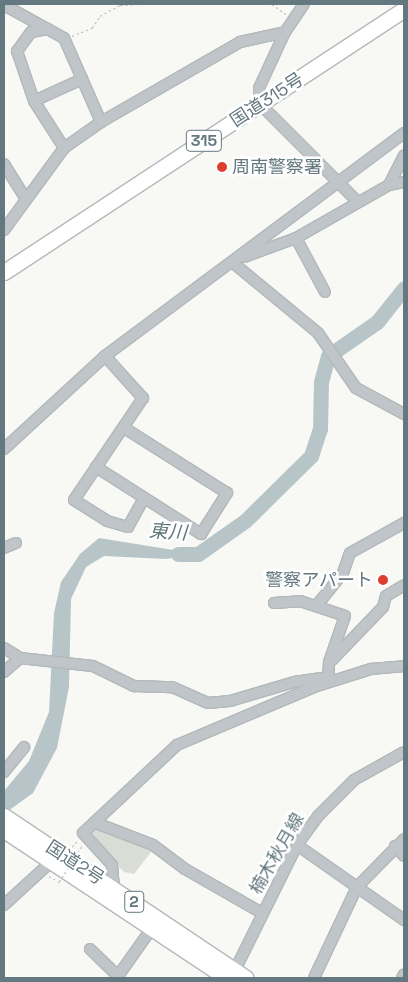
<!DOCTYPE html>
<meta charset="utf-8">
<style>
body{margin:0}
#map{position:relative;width:408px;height:982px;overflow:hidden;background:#f8f8f5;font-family:"Space Grotesk","Noto Sans JP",sans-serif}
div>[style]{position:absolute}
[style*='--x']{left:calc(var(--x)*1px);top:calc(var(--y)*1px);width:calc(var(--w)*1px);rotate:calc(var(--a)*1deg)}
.green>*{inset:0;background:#d9ddd5}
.water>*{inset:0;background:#b7c5c8}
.river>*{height:15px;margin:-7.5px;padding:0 7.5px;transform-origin:7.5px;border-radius:7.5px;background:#b7c5c8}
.path>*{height:1px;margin-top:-0.5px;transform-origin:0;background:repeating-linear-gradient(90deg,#babec0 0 2.5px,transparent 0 5px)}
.roads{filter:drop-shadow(1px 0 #b3b8bb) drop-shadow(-1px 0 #b3b8bb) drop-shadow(0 1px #b3b8bb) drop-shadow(0 -1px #b3b8bb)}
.minor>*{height:10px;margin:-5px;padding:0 5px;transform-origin:5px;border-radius:5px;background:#bfc5c8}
.highway>*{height:15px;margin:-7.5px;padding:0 7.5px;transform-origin:7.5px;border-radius:7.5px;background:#fff}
.path-bridge>*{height:1px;margin-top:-0.5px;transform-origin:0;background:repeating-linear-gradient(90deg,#babec0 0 2.5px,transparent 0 5px)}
.dots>*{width:14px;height:14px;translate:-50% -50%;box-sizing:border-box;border:2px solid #fff;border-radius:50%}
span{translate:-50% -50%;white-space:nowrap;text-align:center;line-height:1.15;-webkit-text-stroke:5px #fff;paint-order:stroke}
.shield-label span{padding:1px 4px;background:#fff;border:1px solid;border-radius:4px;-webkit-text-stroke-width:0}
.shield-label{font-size:16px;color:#647880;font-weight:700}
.street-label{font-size:18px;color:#647880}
.poi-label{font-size:18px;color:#647880}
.left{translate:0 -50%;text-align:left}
.right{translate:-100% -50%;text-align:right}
.water-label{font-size:19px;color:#5e767a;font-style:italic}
.frame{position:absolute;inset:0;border:5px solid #647880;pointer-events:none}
</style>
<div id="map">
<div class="green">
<div style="clip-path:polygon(96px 825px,154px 848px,134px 874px,124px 872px,86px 834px)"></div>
</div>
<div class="water">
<div style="clip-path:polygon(99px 538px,198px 554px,166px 559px,104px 556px,86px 567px,71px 599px,69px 687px,57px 748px,33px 793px,4px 814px,4px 791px,29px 761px,49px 712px,54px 613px,61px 582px,80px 554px)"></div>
</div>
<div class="river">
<div style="--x:178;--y:554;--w:20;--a:0"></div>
<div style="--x:198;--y:554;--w:57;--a:-35.1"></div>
<div style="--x:245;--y:521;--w:93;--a:-44.6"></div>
<div style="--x:311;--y:456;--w:28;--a:-72"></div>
<div style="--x:320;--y:429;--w:47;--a:-88.8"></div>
<div style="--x:321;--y:382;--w:27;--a:-75"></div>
<div style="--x:328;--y:356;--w:60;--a:-34.8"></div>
<div style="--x:377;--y:322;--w:43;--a:-51.5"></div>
</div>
<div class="path">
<div style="--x:155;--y:4;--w:13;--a:0"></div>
<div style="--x:272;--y:4;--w:17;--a:36"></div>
<div style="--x:72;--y:36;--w:22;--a:-22"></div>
<div style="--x:92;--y:28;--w:14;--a:-56"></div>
<div style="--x:100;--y:16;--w:23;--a:-29"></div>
<div style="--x:120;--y:5;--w:19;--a:-3"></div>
<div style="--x:72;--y:847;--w:9;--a:-49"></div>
<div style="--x:49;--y:876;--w:12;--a:31"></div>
</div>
<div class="roads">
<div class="minor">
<div style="--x:304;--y:4;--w:34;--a:124"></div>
<div style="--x:285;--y:32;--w:62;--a:114.9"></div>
<div style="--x:259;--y:88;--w:16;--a:86"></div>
<div style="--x:260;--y:104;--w:136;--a:45"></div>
<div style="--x:4;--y:5;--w:68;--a:28.8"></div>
<div style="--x:64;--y:38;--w:92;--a:66.2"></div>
<div style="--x:48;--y:29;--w:17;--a:170"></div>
<div style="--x:31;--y:32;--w:24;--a:126"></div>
<div style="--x:17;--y:51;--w:53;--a:71.2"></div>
<div style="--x:34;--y:101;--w:56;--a:57.4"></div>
<div style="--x:34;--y:101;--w:53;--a:-24.6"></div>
<div style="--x:4;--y:164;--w:39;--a:58"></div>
<div style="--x:389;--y:185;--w:33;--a:-63"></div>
<div style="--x:4;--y:230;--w:102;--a:-53.8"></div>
<div style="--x:64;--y:148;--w:45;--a:-35.1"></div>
<div style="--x:101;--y:122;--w:160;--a:-29.9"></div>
<div style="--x:240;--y:42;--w:46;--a:-12.5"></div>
<div style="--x:296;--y:238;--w:61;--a:61.8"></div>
<div style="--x:244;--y:257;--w:55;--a:-20.1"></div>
<div style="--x:296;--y:238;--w:107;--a:-29.7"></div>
<div style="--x:389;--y:185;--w:15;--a:-11"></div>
<div style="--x:232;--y:262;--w:112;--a:39.5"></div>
<div style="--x:318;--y:333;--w:67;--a:55.4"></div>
<div style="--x:356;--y:388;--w:55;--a:28.4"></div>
<div style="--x:105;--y:356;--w:57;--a:47.9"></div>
<div style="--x:143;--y:398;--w:123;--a:124.1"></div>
<div style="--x:74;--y:500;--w:39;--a:32"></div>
<div style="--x:107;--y:521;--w:22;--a:16"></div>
<div style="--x:128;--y:527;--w:33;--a:-61"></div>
<div style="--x:4;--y:449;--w:137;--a:-42.6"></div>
<div style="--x:105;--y:356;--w:373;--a:-36.7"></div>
<div style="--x:96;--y:467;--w:125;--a:32.5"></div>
<div style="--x:201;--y:534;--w:49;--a:-57.6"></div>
<div style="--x:227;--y:493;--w:122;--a:-147.7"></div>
<div style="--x:4;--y:548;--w:13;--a:-23"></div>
<div style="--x:274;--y:603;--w:26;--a:-4"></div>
<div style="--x:300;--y:601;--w:47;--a:18.4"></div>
<div style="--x:345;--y:616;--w:49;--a:109.2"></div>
<div style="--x:329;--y:662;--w:20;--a:93"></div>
<div style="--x:317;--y:605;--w:41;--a:-50.9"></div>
<div style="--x:343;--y:573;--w:21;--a:-71"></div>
<div style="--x:350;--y:553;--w:62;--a:-29.1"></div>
<div style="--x:4;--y:648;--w:19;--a:32"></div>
<div style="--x:20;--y:658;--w:73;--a:6.3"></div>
<div style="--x:93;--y:666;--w:46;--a:26"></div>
<div style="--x:134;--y:686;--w:38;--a:2"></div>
<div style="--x:172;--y:687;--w:39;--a:24"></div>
<div style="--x:208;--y:703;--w:22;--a:-5"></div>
<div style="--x:230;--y:701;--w:67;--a:-16.5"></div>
<div style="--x:294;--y:682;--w:30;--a:-8"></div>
<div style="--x:332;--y:660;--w:74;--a:-46.1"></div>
<div style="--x:383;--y:607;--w:11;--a:-75"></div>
<div style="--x:386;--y:596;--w:21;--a:-31"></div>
<div style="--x:4;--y:672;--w:21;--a:-41"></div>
<div style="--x:4;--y:772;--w:32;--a:-51"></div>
<div style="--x:96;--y:823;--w:61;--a:21.1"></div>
<div style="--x:153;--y:845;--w:40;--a:37"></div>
<div style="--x:185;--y:869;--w:89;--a:29.7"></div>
<div style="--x:297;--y:845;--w:131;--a:35"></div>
<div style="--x:395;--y:846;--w:13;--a:48"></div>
<div style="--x:114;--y:888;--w:23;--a:-95"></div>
<div style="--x:112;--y:865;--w:43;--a:-132.2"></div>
<div style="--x:83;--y:833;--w:129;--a:-43.1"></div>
<div style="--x:177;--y:745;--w:152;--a:-22.9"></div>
<div style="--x:317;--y:686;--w:57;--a:-17.5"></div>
<div style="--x:371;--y:669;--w:33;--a:-5"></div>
<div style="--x:4;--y:905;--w:65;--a:-42.5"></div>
<div style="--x:90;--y:949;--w:39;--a:44"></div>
<div style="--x:118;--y:976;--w:59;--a:-54.7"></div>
<div style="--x:233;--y:974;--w:144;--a:-63.6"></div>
<div style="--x:297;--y:845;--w:36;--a:-54"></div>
<div style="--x:318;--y:816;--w:51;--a:-45"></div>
<div style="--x:354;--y:780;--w:57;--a:-29.2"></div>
<div style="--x:314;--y:978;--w:101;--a:-64.7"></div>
<div style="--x:357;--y:887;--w:67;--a:-45.6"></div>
<div style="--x:402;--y:978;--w:4;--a:-63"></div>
</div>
<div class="highway">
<div style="--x:4;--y:272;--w:479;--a:-33.3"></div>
<div style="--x:4;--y:816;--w:291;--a:33.8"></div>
<div style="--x:4;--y:830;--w:268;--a:33.6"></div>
</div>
</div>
<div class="path-bridge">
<div style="--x:59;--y:882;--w:43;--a:-57.4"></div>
</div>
<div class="dots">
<div style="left:222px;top:167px;background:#df3e2e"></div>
<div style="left:383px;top:580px;background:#df3e2e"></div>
</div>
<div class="shield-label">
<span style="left:204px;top:141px">315</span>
<span style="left:134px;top:902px">2</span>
</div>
<div class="street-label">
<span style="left:267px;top:100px;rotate:-33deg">国道315号</span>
<span style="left:277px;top:854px;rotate:-60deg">楠木秋月線</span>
<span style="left:75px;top:863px;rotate:33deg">国道2号</span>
</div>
<div class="poi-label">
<span class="left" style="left:232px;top:167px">周南警察署</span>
<span class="right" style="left:373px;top:580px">警察アパート</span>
</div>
<div class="water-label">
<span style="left:168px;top:532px;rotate:4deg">東川</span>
</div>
<div class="frame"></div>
</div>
